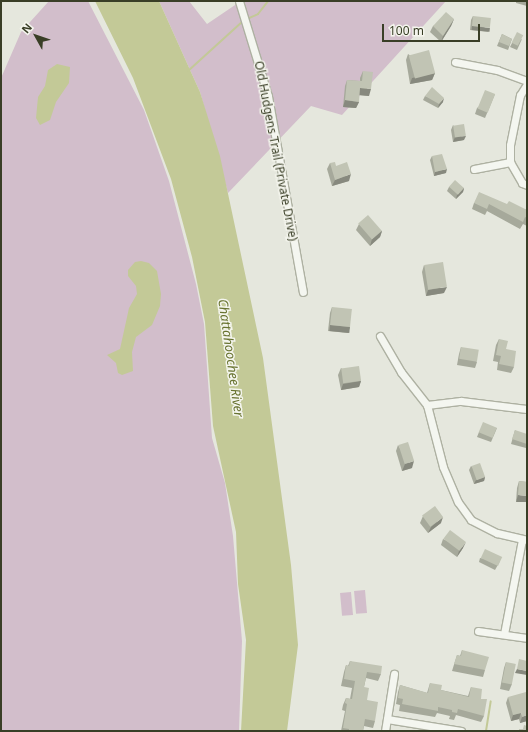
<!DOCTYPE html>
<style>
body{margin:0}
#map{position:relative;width:528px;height:732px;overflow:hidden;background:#e5e7dd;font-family:"Noto Sans",sans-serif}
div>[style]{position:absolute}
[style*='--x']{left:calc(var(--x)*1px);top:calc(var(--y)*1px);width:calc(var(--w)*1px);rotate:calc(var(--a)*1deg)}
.green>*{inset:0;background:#d2becb;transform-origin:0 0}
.water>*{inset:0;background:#c3c997}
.stream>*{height:2px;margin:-1px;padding:0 1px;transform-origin:1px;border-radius:1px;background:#c3c997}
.roads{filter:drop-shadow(1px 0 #aeb1a2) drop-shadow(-1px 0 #aeb1a2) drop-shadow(0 1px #aeb1a2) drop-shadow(0 -1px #aeb1a2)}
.minor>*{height:7px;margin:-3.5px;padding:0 3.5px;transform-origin:3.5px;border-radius:3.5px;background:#f4f6f0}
.wall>*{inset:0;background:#a6a99b}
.shaded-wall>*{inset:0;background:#87897e;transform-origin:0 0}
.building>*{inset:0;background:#c1c4b4;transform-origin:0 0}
span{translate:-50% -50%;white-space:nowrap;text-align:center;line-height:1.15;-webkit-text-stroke:3px #f4f5ed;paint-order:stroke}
.street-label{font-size:12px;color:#393e26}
.water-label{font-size:13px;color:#687330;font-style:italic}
.frame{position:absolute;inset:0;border:2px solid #393e26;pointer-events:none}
.north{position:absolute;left:16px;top:16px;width:40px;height:40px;-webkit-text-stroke:3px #f4f5ed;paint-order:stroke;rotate:310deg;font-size:11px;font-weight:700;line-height:16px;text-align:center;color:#393e26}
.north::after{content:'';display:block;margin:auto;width:14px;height:18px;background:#393e26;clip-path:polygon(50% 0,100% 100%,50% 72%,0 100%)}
.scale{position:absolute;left:382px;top:24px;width:98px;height:18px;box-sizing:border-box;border:2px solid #393e26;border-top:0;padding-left:5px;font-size:12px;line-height:14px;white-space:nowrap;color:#393e26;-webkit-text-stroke:3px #f4f5ed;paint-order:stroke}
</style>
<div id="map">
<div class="green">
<div style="clip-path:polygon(49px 1px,88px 1px,144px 110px,169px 181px,196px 284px,204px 324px,212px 438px,225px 483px,233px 536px,242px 641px,239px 731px,1px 731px,1px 78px,21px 32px)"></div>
<div style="clip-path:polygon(159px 1px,189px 1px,207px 24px,241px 1px,446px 1px,342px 115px,311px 106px,228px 193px,200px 92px)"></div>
<div style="left:365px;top:590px;width:23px;height:11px;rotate:85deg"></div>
<div style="left:351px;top:592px;width:23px;height:11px;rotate:85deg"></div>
</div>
<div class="water">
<div style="clip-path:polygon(95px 1px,159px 1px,200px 92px,220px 156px,263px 358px,291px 565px,298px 645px,287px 731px,241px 731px,246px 640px,238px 584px,236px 532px,213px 426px,205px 322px,192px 257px,171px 179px,133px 78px)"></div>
<div style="clip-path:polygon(57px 64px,70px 67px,69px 83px,56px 102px,50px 120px,40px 125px,36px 118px,38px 97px,45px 86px,48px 70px)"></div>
<div style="clip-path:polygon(141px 261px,149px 263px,157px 271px,161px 294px,160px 306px,152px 325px,136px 337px,132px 352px,133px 371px,122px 375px,118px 373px,116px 363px,107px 355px,120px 349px,129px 308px,137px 294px,136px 286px,128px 276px,128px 270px,135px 262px)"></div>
</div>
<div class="stream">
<div style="--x:247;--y:19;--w:12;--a:-24"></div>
<div style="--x:258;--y:14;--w:16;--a:-52"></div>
<div style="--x:188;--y:71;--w:74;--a:-42.3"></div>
<div style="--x:486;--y:731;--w:30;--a:-81"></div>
</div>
<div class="roads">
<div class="minor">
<div style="--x:239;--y:1;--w:99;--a:73"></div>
<div style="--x:268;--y:96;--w:199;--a:79.9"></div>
<div style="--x:455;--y:62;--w:43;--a:10.8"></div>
<div style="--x:497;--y:70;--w:32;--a:20"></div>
<div style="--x:527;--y:84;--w:13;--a:122"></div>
<div style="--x:520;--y:95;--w:51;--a:101.3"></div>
<div style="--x:510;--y:145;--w:17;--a:90"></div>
<div style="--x:510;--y:162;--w:24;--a:60"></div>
<div style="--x:522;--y:183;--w:5;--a:22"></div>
<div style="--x:474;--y:169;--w:37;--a:-11"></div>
<div style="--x:380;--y:336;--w:42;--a:59.7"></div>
<div style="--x:401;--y:372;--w:42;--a:51.8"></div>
<div style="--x:427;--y:405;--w:64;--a:75.5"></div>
<div style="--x:443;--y:467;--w:38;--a:67"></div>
<div style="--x:458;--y:502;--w:22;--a:54"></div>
<div style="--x:471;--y:520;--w:29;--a:27"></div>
<div style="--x:497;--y:533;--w:31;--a:13"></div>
<div style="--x:427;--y:405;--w:34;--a:-7"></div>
<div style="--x:461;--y:401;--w:66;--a:6.9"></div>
<div style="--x:478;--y:631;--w:49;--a:8.1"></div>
<div style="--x:504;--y:634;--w:96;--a:-79.2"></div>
<div style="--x:387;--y:719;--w:75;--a:9.2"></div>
<div style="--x:385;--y:731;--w:58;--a:-81"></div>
</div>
</div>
<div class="wall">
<div style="clip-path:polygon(516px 1px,527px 1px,527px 6px,516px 3px)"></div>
<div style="clip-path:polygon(473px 16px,489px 32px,470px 30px,471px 20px)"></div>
<div style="clip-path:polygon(454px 19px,451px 26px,441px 42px,430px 32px,433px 26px)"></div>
<div style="clip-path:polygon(502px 34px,512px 39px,508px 50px,497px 46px)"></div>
<div style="clip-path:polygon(522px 39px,517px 50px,510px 47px,512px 43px)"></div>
<div style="clip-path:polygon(408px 54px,435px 73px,432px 80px,410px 84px,406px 60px)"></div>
<div style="clip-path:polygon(363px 71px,369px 96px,359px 95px,359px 102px,356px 108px,343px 107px,345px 86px,347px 80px,360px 81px,360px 78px)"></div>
<div style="clip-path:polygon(495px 94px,485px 118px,475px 114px,477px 108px)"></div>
<div style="clip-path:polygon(425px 96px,443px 102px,438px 108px,423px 100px)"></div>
<div style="clip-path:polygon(453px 125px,464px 140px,453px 142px,451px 130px)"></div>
<div style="clip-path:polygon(432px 156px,446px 173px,434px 176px,430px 160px)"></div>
<div style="clip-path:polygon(330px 163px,336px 166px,349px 181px,332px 186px,327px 169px)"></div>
<div style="clip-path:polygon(449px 187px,464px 188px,463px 192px,456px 199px,447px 191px)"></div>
<div style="clip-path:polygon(474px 203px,507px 204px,527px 210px,527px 226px,523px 224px,520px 229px,487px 211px,485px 215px,472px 209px)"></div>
<div style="clip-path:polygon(359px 224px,382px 231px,380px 237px,370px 246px,356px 230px)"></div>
<div style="clip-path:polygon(424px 265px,444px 293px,426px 296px,422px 272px)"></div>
<div style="clip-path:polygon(332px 307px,350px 327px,348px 333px,328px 331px,330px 313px)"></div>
<div style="clip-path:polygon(499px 339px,506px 349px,514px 367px,511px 373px,497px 370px,498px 362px,493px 361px,496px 345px)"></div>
<div style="clip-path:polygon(461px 347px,477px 362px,475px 368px,457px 365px,459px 354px)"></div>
<div style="clip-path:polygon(341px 368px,361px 381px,359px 387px,341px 390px,338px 375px)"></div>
<div style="clip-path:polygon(497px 428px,491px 442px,477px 437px,479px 432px)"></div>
<div style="clip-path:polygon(515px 430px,527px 444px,526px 448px,511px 444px)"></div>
<div style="clip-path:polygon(398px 445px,412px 468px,402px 471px,396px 451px)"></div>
<div style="clip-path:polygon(471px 466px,485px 477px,484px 481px,474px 484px,469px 470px)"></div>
<div style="clip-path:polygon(519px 481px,527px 482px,516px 502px,517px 488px)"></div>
<div style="clip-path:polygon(423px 516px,441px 523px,428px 533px,420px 523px)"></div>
<div style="clip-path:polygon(443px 539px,463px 548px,457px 557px,441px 545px)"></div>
<div style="clip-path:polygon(480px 558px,500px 561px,495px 570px,479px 562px)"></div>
<div style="clip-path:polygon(462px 650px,485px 670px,483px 677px,452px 671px,457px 655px,460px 656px)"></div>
<div style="clip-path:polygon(350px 661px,381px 674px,378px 681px,366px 678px,364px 687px,367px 700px,375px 721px,373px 728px,364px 726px,363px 731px,341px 731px,345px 711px,342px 710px,343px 705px,346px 698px,350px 699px,352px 688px,341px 686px,344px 672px,346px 665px,348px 666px)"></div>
<div style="clip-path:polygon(506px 662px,512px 684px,509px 691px,500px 689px,504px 668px)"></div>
<div style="clip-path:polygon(430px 683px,441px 690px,468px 696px,471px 687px,481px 699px,484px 716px,481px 722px,456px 715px,454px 720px,449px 719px,450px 716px,437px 713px,435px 717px,399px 711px,400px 705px,396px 704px,398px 692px,400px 685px,427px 693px)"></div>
<div style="clip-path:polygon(508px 697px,527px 721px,520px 723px,519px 719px,511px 721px,506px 703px)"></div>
</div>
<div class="shaded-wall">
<div style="clip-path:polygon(454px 19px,451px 26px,441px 42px,443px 36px)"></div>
<div style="left:472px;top:26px;width:18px;height:4px;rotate:6deg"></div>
<div style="clip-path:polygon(435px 73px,432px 80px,410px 84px,412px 78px)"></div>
<div style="clip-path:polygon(360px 88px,371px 89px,369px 96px,358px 95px)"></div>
<div style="clip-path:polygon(444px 98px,443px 102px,438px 108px,439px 104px)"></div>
<div style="clip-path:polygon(345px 100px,359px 102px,356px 108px,343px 107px)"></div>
<div style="clip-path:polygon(466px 136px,464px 140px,453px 142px,455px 137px)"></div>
<div style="clip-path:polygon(447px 169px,446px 173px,434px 176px,435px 172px)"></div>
<div style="clip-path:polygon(351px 174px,349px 181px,332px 186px,335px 180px)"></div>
<div style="clip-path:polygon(464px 188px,463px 192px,456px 199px,457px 195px)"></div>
<div style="clip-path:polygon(382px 231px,380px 237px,370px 246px,372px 239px)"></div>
<div style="clip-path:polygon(447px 287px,444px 293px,426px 296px,428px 290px)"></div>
<div style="left:330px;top:325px;width:20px;height:6px;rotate:6deg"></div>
<div style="clip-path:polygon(361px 381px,359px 387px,341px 390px,343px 384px)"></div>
<div style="clip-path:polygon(414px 461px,412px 468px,402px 471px,405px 464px)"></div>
<div style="clip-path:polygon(485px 477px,484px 481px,474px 484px,476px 480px)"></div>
<div style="clip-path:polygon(518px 495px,527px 496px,527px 502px,516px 502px)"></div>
<div style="clip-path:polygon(443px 517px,441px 523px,428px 533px,431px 527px)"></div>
<div style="clip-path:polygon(466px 542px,463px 548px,457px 557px,459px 551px)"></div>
<div style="clip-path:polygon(517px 669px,527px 671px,527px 675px,515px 673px)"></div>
<div style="clip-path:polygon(521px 713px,519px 719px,511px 721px,513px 715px)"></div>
<div style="clip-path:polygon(527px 715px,527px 721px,520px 723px,522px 717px)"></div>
</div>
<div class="building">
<div style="clip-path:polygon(446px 12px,454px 19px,443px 36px,433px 26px)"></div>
<div style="left:473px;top:16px;width:18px;height:10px;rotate:6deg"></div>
<div style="left:517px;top:32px;width:7px;height:12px;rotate:27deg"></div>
<div style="clip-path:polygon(502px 34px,512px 39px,509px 46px,499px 42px)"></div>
<div style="left:429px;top:50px;width:24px;height:21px;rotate:75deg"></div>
<div style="clip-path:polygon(363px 71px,373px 72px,371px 89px,360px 88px,359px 102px,345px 100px,347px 80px,362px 81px)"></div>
<div style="clip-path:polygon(432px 87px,444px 98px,439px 104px,425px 96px)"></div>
<div style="left:485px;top:90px;width:11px;height:20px;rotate:22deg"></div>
<div style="left:464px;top:124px;width:12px;height:11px;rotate:81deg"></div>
<div style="clip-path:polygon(442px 154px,447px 169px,435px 172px,432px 156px)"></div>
<div style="clip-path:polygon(335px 162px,336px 166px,347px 162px,351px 174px,335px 180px,330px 163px)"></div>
<div style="left:455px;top:180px;width:12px;height:9px;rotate:42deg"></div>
<div style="clip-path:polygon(479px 192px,507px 204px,509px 201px,527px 210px,527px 218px,525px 217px,523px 222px,489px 204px,487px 209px,474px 203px)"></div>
<div style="left:368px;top:215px;width:21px;height:13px;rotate:49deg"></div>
<div style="left:443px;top:262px;width:25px;height:19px;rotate:81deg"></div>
<div style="left:332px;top:307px;width:20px;height:18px;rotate:6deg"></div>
<div style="clip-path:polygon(499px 339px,508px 341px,506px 349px,516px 351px,514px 367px,499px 364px,501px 356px,496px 355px)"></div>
<div style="left:461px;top:347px;width:18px;height:12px;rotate:9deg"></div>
<div style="left:359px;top:366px;width:15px;height:18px;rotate:82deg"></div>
<div style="left:483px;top:422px;width:15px;height:11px;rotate:23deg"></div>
<div style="clip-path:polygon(515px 430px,527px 434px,527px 444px,512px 439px)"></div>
<div style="left:408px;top:442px;width:20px;height:10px;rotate:72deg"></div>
<div style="left:480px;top:463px;width:15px;height:9px;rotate:70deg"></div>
<div style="clip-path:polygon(519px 481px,527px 482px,527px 496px,518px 495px)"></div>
<div style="left:435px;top:506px;width:14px;height:16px;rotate:54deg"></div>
<div style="left:450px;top:530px;width:20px;height:11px;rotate:37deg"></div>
<div style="left:485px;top:549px;width:19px;height:10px;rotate:25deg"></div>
<div style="clip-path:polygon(462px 650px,489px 657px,485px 670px,454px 664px,457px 655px,461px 656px)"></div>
<div style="clip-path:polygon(519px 659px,527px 661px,527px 671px,517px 669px)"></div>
<div style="clip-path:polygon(350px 661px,382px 666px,381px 674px,367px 672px,364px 687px,369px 688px,367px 700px,378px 702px,375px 721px,365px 719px,363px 731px,349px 731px,349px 729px,343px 728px,347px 704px,345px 703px,346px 698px,352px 699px,355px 681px,344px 679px,346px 665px,349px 666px)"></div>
<div style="left:506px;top:662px;width:10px;height:21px;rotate:11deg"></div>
<div style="clip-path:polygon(430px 683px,442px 685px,441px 690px,469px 697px,471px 687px,482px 689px,481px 699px,487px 699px,484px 716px,458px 709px,457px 713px,452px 712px,452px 710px,438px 707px,438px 711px,402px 704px,403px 699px,398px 698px,400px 685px,428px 693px)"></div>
<div style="clip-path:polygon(526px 692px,527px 695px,527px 715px,522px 717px,521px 713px,513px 715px,508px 697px)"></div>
<div style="clip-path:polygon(524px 725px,527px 726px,527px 731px,519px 731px,519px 729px,523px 729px)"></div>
</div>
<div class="street-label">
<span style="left:276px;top:151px;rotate:79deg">Old Hudgens Trail (Private Drive)</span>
</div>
<div class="water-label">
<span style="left:231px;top:358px;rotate:82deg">Chattahoochee River</span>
</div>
<div class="frame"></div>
<div class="north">N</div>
<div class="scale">100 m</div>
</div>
